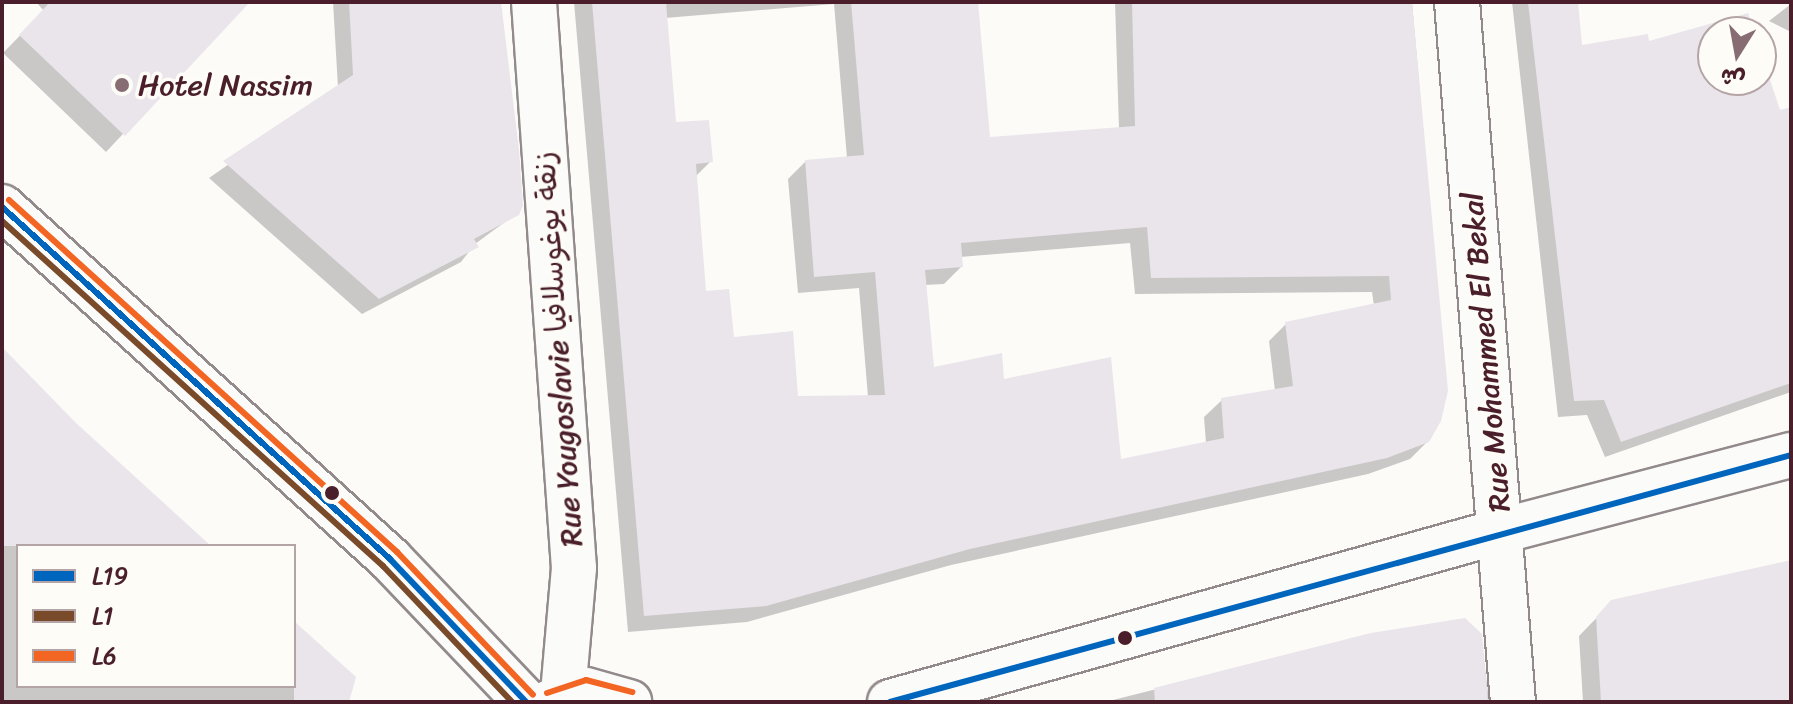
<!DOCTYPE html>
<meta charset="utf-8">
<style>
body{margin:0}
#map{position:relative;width:1793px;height:704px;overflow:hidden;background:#fcfbf8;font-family:Sriracha,"Playpen Sans Arabic",sans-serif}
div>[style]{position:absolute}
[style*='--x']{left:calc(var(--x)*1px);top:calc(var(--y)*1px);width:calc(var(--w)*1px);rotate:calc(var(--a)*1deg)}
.shadow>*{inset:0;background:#0003}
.building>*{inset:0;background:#eae4eb}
.roads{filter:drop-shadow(2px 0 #928a8b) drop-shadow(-2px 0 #928a8b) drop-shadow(0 2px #928a8b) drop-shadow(0 -2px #928a8b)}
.minor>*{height:44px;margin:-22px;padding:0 22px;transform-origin:22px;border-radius:22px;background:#fbfbf9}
.secondary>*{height:44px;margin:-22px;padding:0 22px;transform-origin:22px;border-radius:22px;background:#fbfbf9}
.bus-1>*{height:6px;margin:-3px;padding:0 3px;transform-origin:3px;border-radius:3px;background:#0065bd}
.bus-2>*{height:6px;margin:-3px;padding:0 3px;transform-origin:3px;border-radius:3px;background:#7a4b2a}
.bus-3>*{height:6px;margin:-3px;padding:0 3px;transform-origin:3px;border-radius:3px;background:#f26522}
.dots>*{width:22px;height:22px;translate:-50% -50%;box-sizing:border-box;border:4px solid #fdfcf7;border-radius:50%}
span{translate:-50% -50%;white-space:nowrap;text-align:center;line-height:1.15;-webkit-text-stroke:7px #fdfcf7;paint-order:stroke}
.poi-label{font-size:30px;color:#4a1f2b}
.left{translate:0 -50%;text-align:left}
.street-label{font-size:30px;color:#4a1f2b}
.frame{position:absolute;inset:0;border:4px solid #4a1f2b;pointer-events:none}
.legend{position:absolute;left:16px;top:544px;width:280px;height:144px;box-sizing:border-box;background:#fdfcf7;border:2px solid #b5a4a5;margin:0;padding:10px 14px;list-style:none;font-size:24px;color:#4a1f2b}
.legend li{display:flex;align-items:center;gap:16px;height:40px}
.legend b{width:40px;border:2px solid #b5a4a5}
.north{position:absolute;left:1697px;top:16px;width:80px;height:80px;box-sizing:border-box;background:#fdfcf7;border:2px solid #b5a4a5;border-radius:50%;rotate:191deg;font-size:22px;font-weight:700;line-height:32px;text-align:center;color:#4a1f2b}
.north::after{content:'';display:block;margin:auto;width:28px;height:36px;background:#886c73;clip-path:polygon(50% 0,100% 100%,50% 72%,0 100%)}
</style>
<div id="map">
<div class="shadow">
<div style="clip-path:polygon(36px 2px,247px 2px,106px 152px,3px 53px,44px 11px)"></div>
<div style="clip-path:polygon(333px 2px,499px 2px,517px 213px,475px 244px,461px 262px,362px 314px,209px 178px,338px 88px)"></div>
<div style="clip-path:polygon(evenodd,574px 2px,985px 2px,976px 3px,988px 140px,1119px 129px,1115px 2px,1412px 2px,1446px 391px,1428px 441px,1410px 459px,1368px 474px,951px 565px,747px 622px,628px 632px,574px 2px,834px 4px,847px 158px,805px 162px,788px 179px,798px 293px,859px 288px,868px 397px,796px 398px,732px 339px,704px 293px,695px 177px,711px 161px,674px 125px,665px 18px,834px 4px,574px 2px,1130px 243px,1135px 294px,1372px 292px,1374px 306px,1286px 324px,1269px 341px,1275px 391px,1222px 400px,1204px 417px,1206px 443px,1120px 461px,932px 369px,925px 285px,944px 284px,961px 267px,960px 257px,1130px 243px)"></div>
<div style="clip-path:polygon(1512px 2px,1576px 2px,1580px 48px,1608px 54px,1748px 19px,1752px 32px,1713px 32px,1713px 80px,1761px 80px,1761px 58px,1779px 113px,1791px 109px,1791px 392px,1605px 457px,1587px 415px,1558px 417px)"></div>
<div style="clip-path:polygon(1791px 4px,1791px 32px,1769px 21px)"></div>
<div style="clip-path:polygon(2px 350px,73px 424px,208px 546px,18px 546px,18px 686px,294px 686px,294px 624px,347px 702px,2px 702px)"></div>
<div style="clip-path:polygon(1791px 562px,1791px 702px,1583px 702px,1579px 636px,1612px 602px)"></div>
<div style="clip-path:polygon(1371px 635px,1481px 635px,1489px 702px,1105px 702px)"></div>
</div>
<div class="building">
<div style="clip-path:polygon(50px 2px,250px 2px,125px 136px,19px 35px)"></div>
<div style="clip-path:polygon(349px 2px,501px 2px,519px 150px,523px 205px,519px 215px,474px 239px,479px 247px,379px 299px,223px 161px,353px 75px)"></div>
<div style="clip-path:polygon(evenodd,592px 2px,666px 2px,676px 122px,709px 120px,713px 162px,696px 164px,706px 291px,729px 289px,734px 337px,793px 331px,798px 396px,885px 395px,875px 272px,814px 277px,805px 160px,864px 155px,851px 2px,978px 2px,990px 137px,1135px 126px,1132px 2px,1412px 2px,1448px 391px,1441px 421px,1429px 442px,1387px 458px,970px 549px,766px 606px,644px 616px,592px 2px,1147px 227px,1151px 278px,1389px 276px,1391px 300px,1285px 322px,1293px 386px,1221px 398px,1224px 438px,1121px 459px,1111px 357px,1004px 379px,1002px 353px,934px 367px,925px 270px,963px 267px,961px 243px,1147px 227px)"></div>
<div style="clip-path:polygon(1528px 2px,1578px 2px,1582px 45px,1648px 34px,1649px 41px,1748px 13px,1754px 32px,1713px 32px,1713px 80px,1761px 80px,1761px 52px,1780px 110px,1791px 107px,1791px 383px,1621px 442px,1604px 400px,1574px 401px)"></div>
<div style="clip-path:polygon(2px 347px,75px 422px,211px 546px,2px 546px)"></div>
<div style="clip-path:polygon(1791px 560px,1791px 702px,1601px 702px,1596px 617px,1611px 600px)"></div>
<div style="clip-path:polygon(1465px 618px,1482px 634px,1488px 702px,1155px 702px,1154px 688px,1371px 633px)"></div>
<div style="clip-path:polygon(294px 621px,356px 677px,349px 702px,294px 702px)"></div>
</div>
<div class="roads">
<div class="minor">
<div style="--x:534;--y:2;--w:567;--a:85.96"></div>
<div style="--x:574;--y:568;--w:127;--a:95"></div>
<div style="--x:1457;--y:2;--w:702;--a:85.43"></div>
</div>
<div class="secondary">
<div style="--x:2;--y:207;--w:524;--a:42.21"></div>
<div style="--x:390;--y:559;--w:197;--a:46.4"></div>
<div style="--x:550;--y:702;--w:38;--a:-18"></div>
<div style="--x:586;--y:690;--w:45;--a:15.6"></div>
<div style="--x:890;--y:702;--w:634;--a:-15.64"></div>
<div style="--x:1501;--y:531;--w:300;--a:-14.7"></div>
</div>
</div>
<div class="bus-1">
<div style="--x:2;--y:207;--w:524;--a:42.21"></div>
<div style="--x:390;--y:559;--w:197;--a:46.4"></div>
<div style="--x:890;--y:702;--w:934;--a:-15.33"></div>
</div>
<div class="bus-2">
<div style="--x:2;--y:221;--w:514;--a:42.16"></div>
<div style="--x:383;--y:566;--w:187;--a:46.5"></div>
</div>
<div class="bus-3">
<div style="--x:9;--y:200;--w:524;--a:42.21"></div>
<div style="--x:397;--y:552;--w:197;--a:46.4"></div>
<div style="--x:547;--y:693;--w:41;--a:-18.4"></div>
<div style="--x:586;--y:680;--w:48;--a:14.6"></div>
</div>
<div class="dots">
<div style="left:122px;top:85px;background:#886c73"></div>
<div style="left:332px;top:493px;background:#4a1f2b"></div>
<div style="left:1125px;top:638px;background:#4a1f2b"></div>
</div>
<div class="poi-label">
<span class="left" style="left:138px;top:85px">Hotel Nassim</span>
</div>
<div class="street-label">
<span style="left:558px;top:349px;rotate:-94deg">Rue Yougoslavie زنقة يوغوسلافيا</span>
<span style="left:1486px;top:352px;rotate:-95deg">Rue Mohammed El Bekal</span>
</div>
<div class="frame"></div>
<ul class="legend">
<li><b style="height:10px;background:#0065bd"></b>L19</li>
<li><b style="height:10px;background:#7a4b2a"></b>L1</li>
<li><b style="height:10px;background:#f26522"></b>L6</li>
</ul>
<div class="north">ش</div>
</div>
